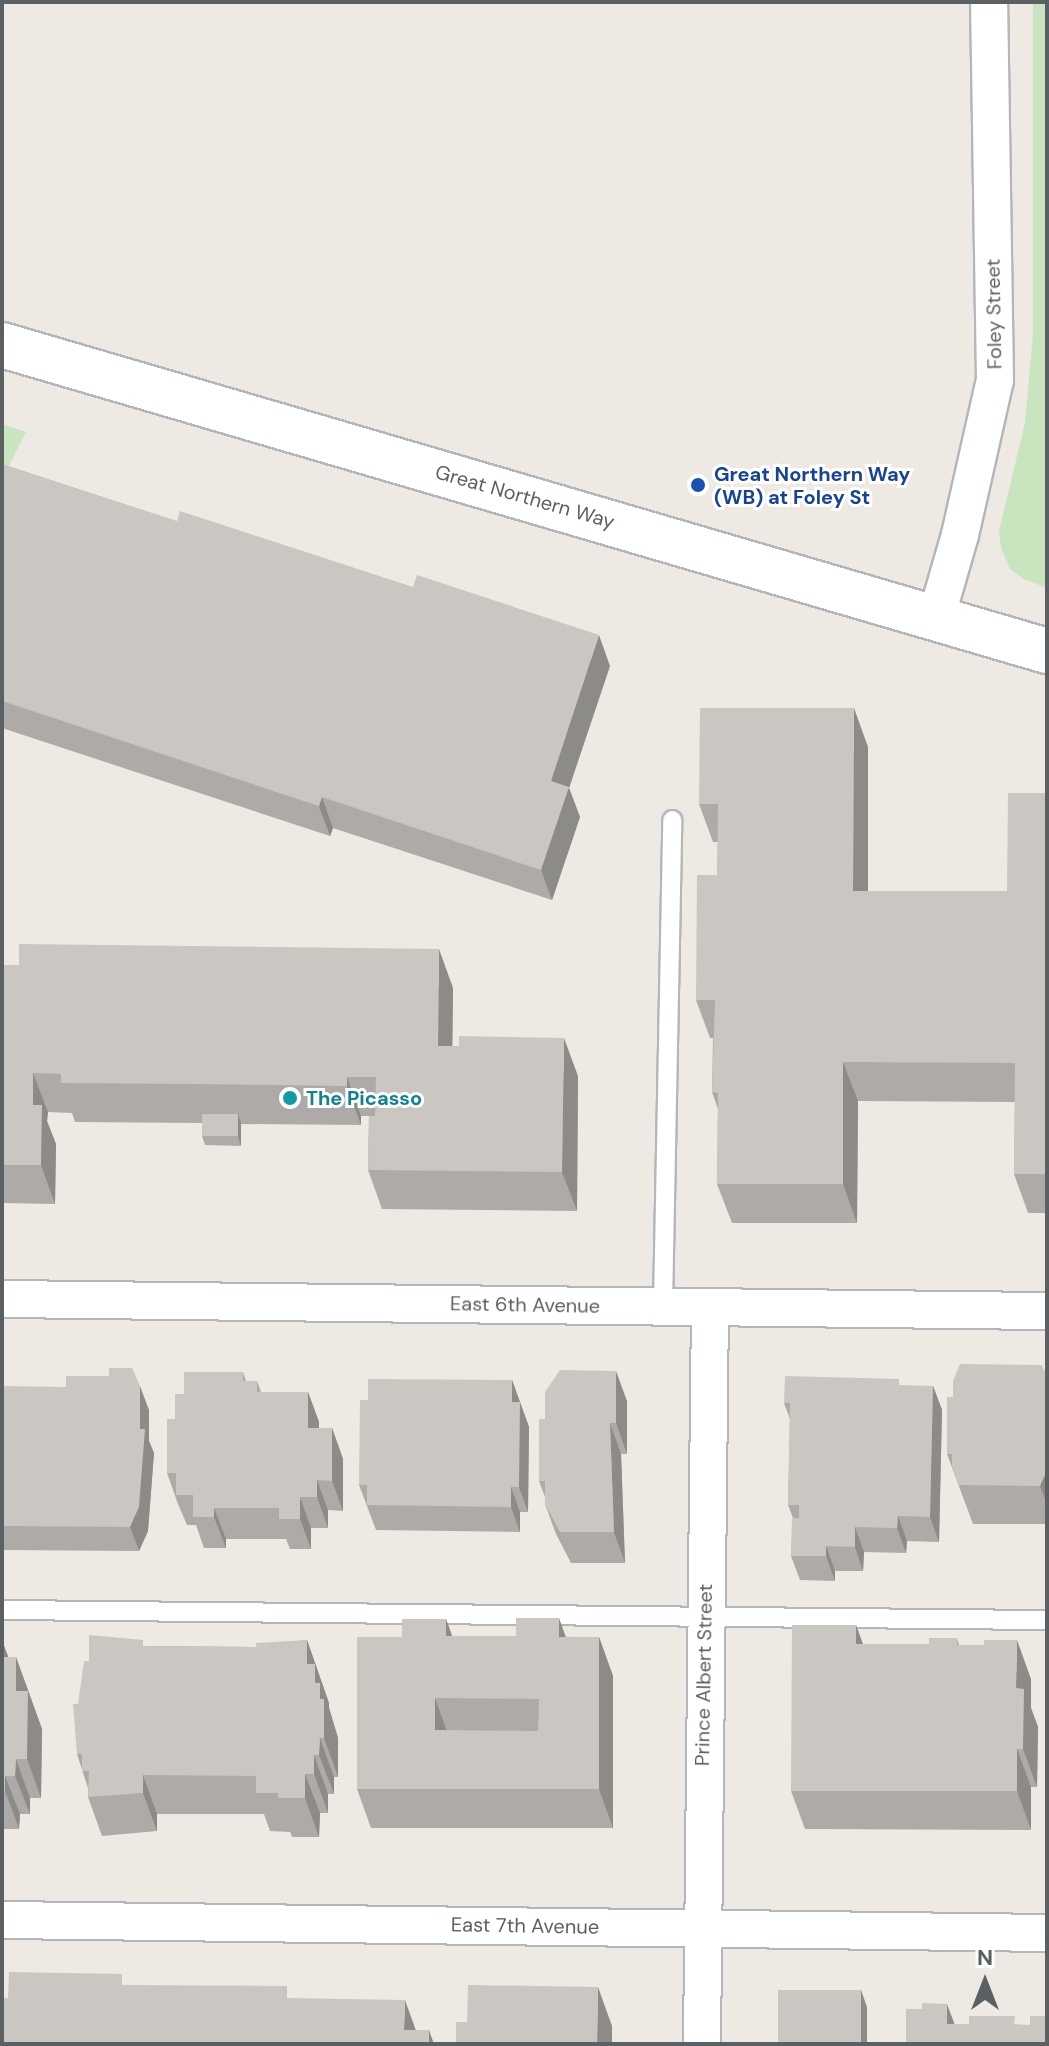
<!DOCTYPE html>
<style>
body{margin:0}
#map{position:relative;width:1049px;height:2046px;overflow:hidden;background:#eee9e3;font-family:"DM Sans",sans-serif}
div>[style]{position:absolute}
[style*='--x']{left:calc(var(--x)*1px);top:calc(var(--y)*1px);width:calc(var(--w)*1px);rotate:calc(var(--a)*1deg)}
.green>*{inset:0;background:#c8e5bf}
.roads{filter:drop-shadow(2px 0 #b3b7ba) drop-shadow(-2px 0 #b3b7ba) drop-shadow(0 2px #b3b7ba) drop-shadow(0 -2px #b3b7ba)}
.service>*{height:18px;margin:-9px;padding:0 9px;transform-origin:9px;border-radius:9px;background:#fff}
.minor>*{height:36px;margin:-18px;padding:0 18px;transform-origin:18px;border-radius:18px;background:#fff}
.secondary>*{height:44px;margin:-22px;padding:0 22px;transform-origin:22px;border-radius:22px;background:#fff}
.wall>*{inset:0;background:#aeaaa7}
.shaded-wall>*{inset:0;background:#8d8b88}
.building>*{inset:0;background:#cac6c2;transform-origin:0 0}
.dots>*{width:22px;height:22px;translate:-50% -50%;box-sizing:border-box;border:4px solid #fff;border-radius:50%}
span{translate:-50% -50%;white-space:nowrap;text-align:center;line-height:1.15;-webkit-text-stroke:6px #fff;paint-order:stroke}
.street-label{font-size:20px;color:#5b6163}
.transit-label{font-size:20px;color:#164399;font-weight:700}
.left{translate:0 -50%;text-align:left}
.culture-label{font-size:20px;color:#0d838f;font-weight:700}
.frame{position:absolute;inset:0;border:4px solid #5b6163;pointer-events:none}
.north{position:absolute;left:945px;top:1942px;width:80px;height:80px;-webkit-text-stroke:6px #fff;paint-order:stroke;rotate:0deg;font-size:22px;font-weight:700;line-height:32px;text-align:center;color:#5b6163}
.north::after{content:'';display:block;margin:auto;width:28px;height:36px;background:#5b6163;clip-path:polygon(50% 0,100% 100%,50% 72%,0 100%)}
</style>
<div id="map">
<div class="green">
<div style="clip-path:polygon(1033px 2px,1047px 2px,1047px 588px,1024px 579px,1010px 569px,1001px 548px,999px 531px,1025px 423px,1033px 334px)"></div>
<div style="clip-path:polygon(2px 424px,26px 432px,2px 479px)"></div>
</div>
<div class="roads">
<div class="service">
<div style="--x:663;--y:1306;--w:486;--a:-88.9"></div>
<div style="--x:2;--y:1610;--w:1045;--a:0.55"></div>
</div>
<div class="minor">
<div style="--x:936;--y:618;--w:86;--a:-73.9"></div>
<div style="--x:960;--y:535;--w:159;--a:-77.3"></div>
<div style="--x:995;--y:380;--w:378;--a:-90.9"></div>
<div style="--x:2;--y:1299;--w:1045;--a:0.66"></div>
<div style="--x:2;--y:1920;--w:1045;--a:0.71"></div>
<div style="--x:702;--y:2044;--w:737;--a:-89.38"></div>
</div>
<div class="secondary">
<div style="--x:2;--y:345;--w:1089;--a:16.32"></div>
</div>
</div>
<div class="wall">
<div style="clip-path:polygon(2px 464px,610px 666px,569px 788px,580px 817px,552px 900px,333px 828px,330px 836px,2px 728px)"></div>
<div style="clip-path:polygon(868px 747px,868px 891px,1007px 891px,1047px 793px,1047px 1213px,1028px 1213px,1014px 1174px,1015px 1102px,858px 1101px,857px 1223px,732px 1223px,717px 1184px,718px 1109px,712px 1092px,713px 1038px,710px 1038px,696px 1000px,717px 875px,718px 842px,713px 842px,699px 804px)"></div>
<div style="clip-path:polygon(2px 965px,453px 988px,452px 1046px,578px 1076px,577px 1211px,382px 1209px,368px 1170px,369px 1116px,361px 1116px,361px 1125px,241px 1124px,241px 1146px,205px 1145px,202px 1136px,202px 1123px,75px 1122px,72px 1113px,48px 1112px,47px 1121px,56px 1144px,55px 1204px,2px 1203px)"></div>
<div style="clip-path:polygon(243px 1372px,246px 1381px,257px 1381px,261px 1392px,308px 1392px,319px 1422px,319px 1428px,332px 1428px,343px 1459px,343px 1511px,328px 1510px,328px 1528px,311px 1528px,311px 1549px,290px 1549px,286px 1539px,226px 1539px,226px 1548px,204px 1548px,196px 1525px,187px 1525px,178px 1504px,167px 1473px,175px 1419px)"></div>
<div style="clip-path:polygon(1047px 1377px,1047px 1524px,973px 1524px,947px 1454px,953px 1397px)"></div>
<div style="clip-path:polygon(512px 1380px,529px 1427px,528px 1512px,520px 1512px,520px 1532px,376px 1530px,359px 1485px)"></div>
<div style="clip-path:polygon(2px 1386px,149px 1410px,149px 1441px,154px 1453px,148px 1531px,139px 1551px,2px 1550px)"></div>
<div style="clip-path:polygon(933px 1386px,942px 1410px,939px 1542px,907px 1541px,906px 1553px,864px 1552px,863px 1571px,835px 1571px,835px 1581px,800px 1580px,791px 1556px,793px 1518px,788px 1505px,790px 1419px,784px 1403px)"></div>
<div style="clip-path:polygon(627px 1401px,627px 1454px,621px 1454px,625px 1563px,571px 1563px,556px 1534px,545px 1504px,545px 1497px,539px 1481px,545px 1419px)"></div>
<div style="clip-path:polygon(446px 1619px,452px 1636px,599px 1637px,613px 1676px,613px 1828px,371px 1828px,357px 1789px,402px 1637px)"></div>
<div style="clip-path:polygon(856px 1625px,863px 1644px,929px 1644px,957px 1638px,959px 1645px,1031px 1679px,1031px 1708px,1038px 1727px,1037px 1787px,1031px 1787px,1031px 1830px,805px 1829px,791px 1791px)"></div>
<div style="clip-path:polygon(2px 1640px,8px 1657px,16px 1657px,42px 1729px,41px 1798px,30px 1798px,30px 1814px,20px 1814px,19px 1829px,2px 1829px)"></div>
<div style="clip-path:polygon(307px 1640px,329px 1703px,329px 1708px,338px 1738px,338px 1777px,334px 1777px,334px 1794px,328px 1794px,328px 1813px,320px 1813px,319px 1837px,292px 1837px,290px 1832px,270px 1831px,264px 1814px,157px 1814px,157px 1831px,102px 1836px,88px 1797px,88px 1788px,77px 1754px,78px 1704px,145px 1646px,256px 1647px)"></div>
</div>
<div class="shaded-wall">
<div style="clip-path:polygon(599px 635px,610px 666px,569px 788px,580px 817px,552px 900px,541px 870px,551px 781px)"></div>
<div style="clip-path:polygon(854px 708px,868px 747px,868px 929px,853px 891px)"></div>
<div style="clip-path:polygon(322px 797px,333px 828px,330px 836px,319px 806px)"></div>
<div style="clip-path:polygon(439px 949px,453px 988px,452px 1085px,438px 1046px)"></div>
<div style="clip-path:polygon(564px 1038px,578px 1076px,577px 1211px,562px 1172px)"></div>
<div style="clip-path:polygon(843px 1062px,858px 1101px,857px 1223px,843px 1184px)"></div>
<div style="clip-path:polygon(33px 1073px,48px 1112px,47px 1121px,56px 1144px,55px 1204px,41px 1165px,33px 1105px)"></div>
<div style="clip-path:polygon(347px 1077px,361px 1116px,361px 1125px,347px 1086px)"></div>
<div style="clip-path:polygon(238px 1114px,241px 1123px,241px 1146px,238px 1137px)"></div>
<div style="clip-path:polygon(616px 1371px,627px 1401px,627px 1454px,616px 1423px)"></div>
<div style="clip-path:polygon(512px 1380px,529px 1427px,528px 1512px,519px 1487px,512px 1402px)"></div>
<div style="clip-path:polygon(140px 1386px,149px 1410px,149px 1441px,154px 1453px,148px 1531px,139px 1551px,130px 1527px,140px 1429px)"></div>
<div style="clip-path:polygon(933px 1386px,942px 1410px,939px 1542px,930px 1517px)"></div>
<div style="clip-path:polygon(308px 1392px,319px 1422px,319px 1459px,308px 1428px)"></div>
<div style="clip-path:polygon(610px 1423px,621px 1454px,625px 1563px,614px 1532px)"></div>
<div style="clip-path:polygon(332px 1428px,343px 1459px,343px 1511px,332px 1481px)"></div>
<div style="clip-path:polygon(1047px 1470px,1047px 1504px,1040px 1486px)"></div>
<div style="clip-path:polygon(317px 1480px,328px 1510px,328px 1528px,317px 1497px)"></div>
<div style="clip-path:polygon(511px 1487px,520px 1512px,520px 1532px,511px 1507px)"></div>
<div style="clip-path:polygon(300px 1497px,311px 1528px,311px 1549px,300px 1519px)"></div>
<div style="clip-path:polygon(214px 1508px,226px 1539px,226px 1548px,214px 1517px)"></div>
<div style="clip-path:polygon(898px 1516px,907px 1541px,906px 1553px,897px 1528px)"></div>
<div style="clip-path:polygon(855px 1527px,864px 1552px,863px 1571px,855px 1547px)"></div>
<div style="clip-path:polygon(826px 1546px,835px 1571px,835px 1581px,826px 1556px)"></div>
<div style="clip-path:polygon(559px 1618px,573px 1657px,559px 1637px)"></div>
<div style="clip-path:polygon(446px 1619px,460px 1658px,446px 1636px)"></div>
<div style="clip-path:polygon(856px 1625px,870px 1664px,856px 1644px)"></div>
<div style="clip-path:polygon(599px 1637px,613px 1676px,613px 1828px,599px 1789px)"></div>
<div style="clip-path:polygon(2px 1640px,16px 1678px,2px 1660px)"></div>
<div style="clip-path:polygon(307px 1640px,329px 1703px,329px 1708px,338px 1738px,338px 1777px,324px 1738px,307px 1664px)"></div>
<div style="clip-path:polygon(1017px 1640px,1031px 1679px,1031px 1708px,1038px 1727px,1037px 1787px,1023px 1749px,1016px 1688px)"></div>
<div style="clip-path:polygon(16px 1657px,42px 1729px,41px 1798px,27px 1759px,16px 1691px)"></div>
<div style="clip-path:polygon(435px 1698px,449px 1737px,435px 1730px)"></div>
<div style="clip-path:polygon(320px 1738px,334px 1777px,334px 1794px,319px 1755px)"></div>
<div style="clip-path:polygon(1017px 1749px,1031px 1787px,1031px 1830px,1017px 1791px)"></div>
<div style="clip-path:polygon(314px 1755px,328px 1794px,328px 1813px,314px 1774px)"></div>
<div style="clip-path:polygon(16px 1759px,30px 1798px,30px 1814px,15px 1776px)"></div>
<div style="clip-path:polygon(305px 1774px,320px 1813px,319px 1837px,305px 1798px)"></div>
<div style="clip-path:polygon(143px 1775px,157px 1814px,157px 1831px,143px 1793px)"></div>
<div style="clip-path:polygon(5px 1776px,20px 1814px,19px 1829px,5px 1791px)"></div>
<div style="clip-path:polygon(598px 1987px,612px 2026px,612px 2044px,597px 2044px)"></div>
<div style="clip-path:polygon(861px 1990px,867px 2007px,867px 2044px,861px 2044px)"></div>
<div style="clip-path:polygon(405px 2000px,419px 2039px,404px 2030px)"></div>
<div style="clip-path:polygon(947px 2004px,956px 2028px,947px 2024px)"></div>
<div style="clip-path:polygon(429px 2030px,434px 2044px,429px 2044px)"></div>
</div>
<div class="building">
<div style="clip-path:polygon(2px 464px,177px 521px,180px 511px,413px 587px,417px 575px,599px 635px,551px 781px,569px 787px,541px 870px,322px 797px,319px 806px,2px 701px)"></div>
<div style="clip-path:polygon(700px 708px,854px 708px,853px 891px,1007px 891px,1008px 793px,1047px 793px,1047px 1174px,1014px 1174px,1015px 1063px,843px 1062px,843px 1184px,717px 1184px,718px 1093px,712px 1092px,715px 1000px,696px 1000px,697px 875px,717px 875px,718px 804px,699px 804px)"></div>
<div style="clip-path:polygon(19px 944px,439px 949px,438px 1046px,459px 1046px,459px 1036px,564px 1038px,562px 1172px,368px 1170px,369px 1116px,375px 1116px,376px 1077px,347px 1077px,347px 1086px,191px 1084px,61px 1083px,61px 1074px,33px 1073px,33px 1105px,42px 1105px,41px 1165px,2px 1165px,2px 965px,19px 965px)"></div>
<div style="left:202px;top:1114px;width:36px;height:22px"></div>
<div style="clip-path:polygon(960px 1364px,1042px 1365px,1047px 1377px,1047px 1470px,1040px 1486px,959px 1485px,952px 1467px,952px 1454px,947px 1454px,947px 1397px,953px 1397px,953px 1381px)"></div>
<div style="clip-path:polygon(109px 1368px,132px 1368px,140px 1386px,140px 1429px,145px 1429px,139px 1507px,130px 1527px,2px 1526px,2px 1386px,66px 1387px,66px 1376px,109px 1376px)"></div>
<div style="clip-path:polygon(560px 1370px,616px 1371px,616px 1423px,610px 1423px,614px 1532px,560px 1532px,545px 1504px,545px 1481px,539px 1481px,539px 1419px,545px 1419px,545px 1392px)"></div>
<div style="clip-path:polygon(184px 1372px,243px 1372px,243px 1381px,257px 1381px,257px 1392px,308px 1392px,308px 1428px,332px 1428px,332px 1481px,317px 1480px,317px 1497px,300px 1497px,300px 1519px,279px 1519px,279px 1508px,214px 1508px,214px 1517px,193px 1517px,193px 1495px,176px 1495px,176px 1473px,167px 1473px,167px 1419px,175px 1419px,175px 1394px,184px 1394px)"></div>
<div style="clip-path:polygon(785px 1376px,899px 1379px,899px 1385px,933px 1386px,930px 1517px,898px 1516px,897px 1528px,855px 1527px,855px 1547px,826px 1546px,826px 1556px,791px 1556px,792px 1518px,799px 1518px,799px 1505px,788px 1505px,790px 1403px,784px 1403px)"></div>
<div style="clip-path:polygon(368px 1379px,512px 1380px,512px 1402px,520px 1402px,519px 1487px,511px 1487px,511px 1507px,367px 1505px,367px 1485px,359px 1485px,360px 1400px,368px 1400px)"></div>
<div style="clip-path:polygon(evenodd,516px 1618px,559px 1618px,559px 1637px,599px 1637px,599px 1789px,357px 1789px,357px 1637px,402px 1637px,402px 1619px,446px 1619px,446px 1636px,516px 1636px,516px 1618px,435px 1698px,539px 1699px,538px 1731px,435px 1730px,435px 1698px)"></div>
<div style="clip-path:polygon(792px 1625px,856px 1625px,856px 1644px,929px 1644px,929px 1638px,957px 1638px,957px 1645px,984px 1645px,984px 1640px,1017px 1640px,1016px 1688px,1024px 1689px,1023px 1749px,1017px 1749px,1017px 1791px,791px 1791px)"></div>
<div style="clip-path:polygon(89px 1635px,143px 1640px,143px 1646px,256px 1647px,256px 1643px,307px 1640px,307px 1664px,315px 1664px,315px 1683px,320px 1683px,320px 1699px,324px 1699px,324px 1738px,320px 1738px,319px 1755px,314px 1755px,314px 1774px,305px 1774px,305px 1798px,278px 1798px,278px 1793px,256px 1793px,256px 1776px,143px 1775px,143px 1793px,88px 1797px,89px 1771px,82px 1771px,82px 1754px,77px 1754px,73px 1704px,78px 1704px,84px 1661px,89px 1661px)"></div>
<div style="left:1045px;top:1648px;width:2px;height:149px"></div>
<div style="clip-path:polygon(2px 1657px,16px 1657px,16px 1691px,28px 1691px,27px 1759px,16px 1759px,15px 1776px,5px 1776px,5px 1791px,2px 1791px)"></div>
<div style="clip-path:polygon(9px 1972px,122px 1974px,122px 1985px,287px 1986px,287px 1998px,405px 2000px,404px 2030px,429px 2030px,429px 2044px,2px 2044px,2px 1998px,8px 1998px)"></div>
<div style="clip-path:polygon(468px 1985px,598px 1987px,597px 2044px,456px 2044px,456px 2022px,467px 2022px)"></div>
<div style="left:778px;top:1990px;width:83px;height:54px"></div>
<div style="clip-path:polygon(922px 2003px,947px 2004px,947px 2024px,969px 2024px,969px 2016px,1015px 2016px,1014px 2024px,1030px 2025px,1030px 2016px,1047px 2016px,1047px 2044px,906px 2044px,906px 2009px,922px 2009px)"></div>
</div>
<div class="dots">
<div style="left:698px;top:485px;background:#1a4fb4"></div>
<div style="left:290px;top:1098px;background:#0f9aa8"></div>
</div>
<div class="street-label">
<span style="left:994px;top:314px;rotate:-91deg">Foley Street</span>
<span style="left:525px;top:497px;rotate:16deg">Great Northern Way</span>
<span style="left:525px;top:1305px;rotate:1deg">East 6th Avenue</span>
<span style="left:704px;top:1675px;rotate:-89deg">Prince Albert Street</span>
<span style="left:525px;top:1926px;rotate:1deg">East 7th Avenue</span>
</div>
<div class="transit-label">
<span class="left" style="left:714px;top:486px">Great Northern Way<br>(WB) at Foley St</span>
</div>
<div class="culture-label">
<span class="left" style="left:306px;top:1098px">The Picasso</span>
</div>
<div class="frame"></div>
<div class="north">N</div>
</div>
